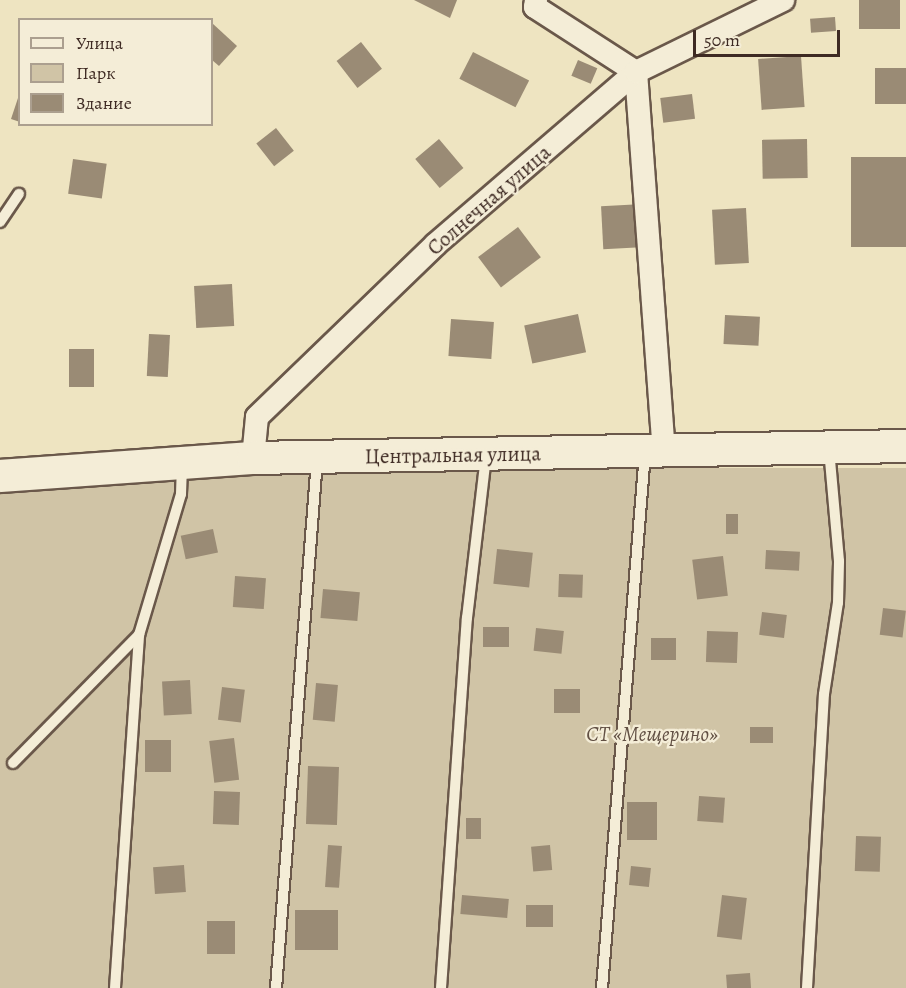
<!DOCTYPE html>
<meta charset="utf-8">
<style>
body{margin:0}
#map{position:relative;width:906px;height:988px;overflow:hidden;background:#eee4c1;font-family:Alegreya,serif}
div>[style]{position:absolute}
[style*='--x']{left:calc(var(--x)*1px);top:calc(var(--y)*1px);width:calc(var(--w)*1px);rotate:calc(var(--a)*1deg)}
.green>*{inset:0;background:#d0c4a6;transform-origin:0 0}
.building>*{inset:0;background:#9a8b75;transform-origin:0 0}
.roads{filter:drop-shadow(2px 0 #6a584a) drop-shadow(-2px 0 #6a584a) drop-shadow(0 2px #6a584a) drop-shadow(0 -2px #6a584a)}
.lane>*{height:10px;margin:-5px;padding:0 5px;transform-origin:5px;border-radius:5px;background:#f4edd7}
.street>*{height:22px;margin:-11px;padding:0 11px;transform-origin:11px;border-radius:11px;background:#f4edd7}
.secondary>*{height:32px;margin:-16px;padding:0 16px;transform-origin:16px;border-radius:16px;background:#f4edd7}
span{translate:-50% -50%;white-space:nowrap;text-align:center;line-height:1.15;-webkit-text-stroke:4.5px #f4edd7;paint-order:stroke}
.street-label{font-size:21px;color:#3e2a23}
.park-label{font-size:21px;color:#625044;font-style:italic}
.legend{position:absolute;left:18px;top:18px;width:195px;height:108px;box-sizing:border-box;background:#f4edd7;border:2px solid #ab9f8f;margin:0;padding:8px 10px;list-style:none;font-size:18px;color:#3e2a23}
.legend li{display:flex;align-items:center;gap:12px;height:30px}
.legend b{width:30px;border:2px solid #ab9f8f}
.scale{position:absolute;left:693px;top:30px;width:147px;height:27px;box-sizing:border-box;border:3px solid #3e2a23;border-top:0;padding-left:8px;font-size:18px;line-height:21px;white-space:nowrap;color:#3e2a23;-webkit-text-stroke:4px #f4edd7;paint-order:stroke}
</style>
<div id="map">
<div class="green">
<div style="left:906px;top:468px;width:520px;height:907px;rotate:90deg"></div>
</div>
<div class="building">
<div style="clip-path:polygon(414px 0,457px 0,450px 18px)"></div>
<div style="left:859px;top:0;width:41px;height:29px"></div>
<div style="left:835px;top:17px;width:14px;height:25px;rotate:86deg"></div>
<div style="clip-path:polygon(212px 23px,237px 46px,219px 66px,212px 60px)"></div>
<div style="left:361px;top:42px;width:34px;height:31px;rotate:52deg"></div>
<div style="left:473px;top:52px;width:63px;height:30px;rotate:27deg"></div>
<div style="left:801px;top:56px;width:51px;height:43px;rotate:86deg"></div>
<div style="left:578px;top:60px;width:21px;height:17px;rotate:23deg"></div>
<div style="left:906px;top:68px;width:36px;height:31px;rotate:90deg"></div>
<div style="left:692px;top:94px;width:25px;height:32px;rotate:83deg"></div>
<div style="clip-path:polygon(19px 95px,20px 95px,20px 122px,11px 119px)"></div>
<div style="left:276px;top:128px;width:29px;height:25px;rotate:52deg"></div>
<div style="left:439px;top:139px;width:38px;height:31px;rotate:50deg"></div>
<div style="left:807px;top:139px;width:39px;height:45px;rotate:89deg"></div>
<div style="left:906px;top:157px;width:90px;height:55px;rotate:90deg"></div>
<div style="left:73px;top:159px;width:34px;height:35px;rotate:8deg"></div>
<div style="left:643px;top:204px;width:43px;height:42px;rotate:87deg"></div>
<div style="left:746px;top:208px;width:55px;height:34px;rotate:87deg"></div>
<div style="left:518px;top:227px;width:38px;height:50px;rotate:53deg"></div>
<div style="left:232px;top:284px;width:42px;height:38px;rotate:87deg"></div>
<div style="left:578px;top:314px;width:39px;height:55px;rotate:78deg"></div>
<div style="left:725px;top:315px;width:35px;height:29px;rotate:3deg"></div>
<div style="left:451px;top:319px;width:43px;height:37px;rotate:4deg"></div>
<div style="left:149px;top:334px;width:21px;height:42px;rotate:3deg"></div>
<div style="left:69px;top:349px;width:25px;height:38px"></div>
<div style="left:726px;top:514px;width:12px;height:20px"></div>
<div style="left:213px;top:529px;width:24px;height:33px;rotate:78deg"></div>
<div style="left:497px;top:549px;width:36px;height:35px;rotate:6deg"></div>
<div style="left:766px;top:550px;width:34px;height:19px;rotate:3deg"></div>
<div style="left:723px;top:556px;width:40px;height:31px;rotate:83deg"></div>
<div style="left:559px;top:574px;width:24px;height:23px;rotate:2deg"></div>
<div style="left:235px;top:576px;width:31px;height:31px;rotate:4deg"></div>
<div style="left:323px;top:589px;width:37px;height:29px;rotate:5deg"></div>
<div style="left:883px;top:608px;width:23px;height:27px;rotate:7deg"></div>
<div style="left:762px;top:612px;width:25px;height:23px;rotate:7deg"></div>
<div style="left:509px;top:627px;width:20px;height:26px;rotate:90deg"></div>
<div style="left:536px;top:628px;width:28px;height:23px;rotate:6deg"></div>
<div style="left:707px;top:631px;width:31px;height:31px;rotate:2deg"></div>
<div style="left:651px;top:638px;width:25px;height:22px"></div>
<div style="left:190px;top:680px;width:34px;height:28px;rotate:87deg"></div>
<div style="left:316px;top:683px;width:22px;height:37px;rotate:5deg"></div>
<div style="left:222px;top:687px;width:23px;height:33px;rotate:7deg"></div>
<div style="left:554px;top:689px;width:26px;height:24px"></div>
<div style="left:750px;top:727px;width:23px;height:16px"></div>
<div style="left:234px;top:738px;width:42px;height:25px;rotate:83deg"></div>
<div style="left:145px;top:740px;width:26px;height:32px"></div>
<div style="left:308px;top:766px;width:31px;height:58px;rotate:2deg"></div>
<div style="left:214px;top:791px;width:26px;height:33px;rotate:2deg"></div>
<div style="left:699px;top:796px;width:26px;height:25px;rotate:4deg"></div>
<div style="left:627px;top:802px;width:30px;height:38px"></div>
<div style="left:466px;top:818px;width:15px;height:21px"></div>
<div style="left:856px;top:836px;width:25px;height:35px;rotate:2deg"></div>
<div style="left:328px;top:845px;width:14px;height:42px;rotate:4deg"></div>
<div style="left:550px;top:845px;width:25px;height:19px;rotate:85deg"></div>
<div style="left:184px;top:865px;width:27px;height:31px;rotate:86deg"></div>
<div style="left:631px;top:866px;width:20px;height:19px;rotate:6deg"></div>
<div style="left:462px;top:895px;width:47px;height:19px;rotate:5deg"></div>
<div style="left:722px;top:895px;width:25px;height:42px;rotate:7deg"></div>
<div style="left:526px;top:905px;width:27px;height:22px"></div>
<div style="left:295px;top:910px;width:43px;height:40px"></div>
<div style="left:207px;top:921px;width:28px;height:33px"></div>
<div style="left:750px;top:973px;width:15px;height:24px;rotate:86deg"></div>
</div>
<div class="roads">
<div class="lane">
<div style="--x:0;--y:222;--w:34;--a:-56"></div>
<div style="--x:13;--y:763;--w:180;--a:-45.5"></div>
<div style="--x:139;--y:635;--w:147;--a:-73.4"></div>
<div style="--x:181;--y:494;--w:29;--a:-88"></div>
<div style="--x:115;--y:988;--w:354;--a:-86.1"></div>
<div style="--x:276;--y:988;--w:530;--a:-85.56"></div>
<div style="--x:441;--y:988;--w:371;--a:-86"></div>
<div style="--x:467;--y:618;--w:163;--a:-83.3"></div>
<div style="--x:602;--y:988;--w:538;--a:-85.41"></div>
<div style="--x:807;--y:988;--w:294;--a:-86.7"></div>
<div style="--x:824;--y:694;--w:92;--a:-81.3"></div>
<div style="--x:838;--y:603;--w:42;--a:-88.6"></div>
<div style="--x:839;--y:561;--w:112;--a:-95.1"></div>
</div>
<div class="street">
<div style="--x:536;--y:0;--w:7;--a:98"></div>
<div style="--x:535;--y:7;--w:120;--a:32.8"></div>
<div style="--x:636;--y:72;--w:378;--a:85.8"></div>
<div style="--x:253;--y:458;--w:41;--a:-84.4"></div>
<div style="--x:257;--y:417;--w:249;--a:-44"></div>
<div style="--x:436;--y:244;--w:264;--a:-40.7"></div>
<div style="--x:636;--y:72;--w:164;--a:-26.1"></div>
</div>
<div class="secondary">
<div style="--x:0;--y:476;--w:254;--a:-4.1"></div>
<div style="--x:253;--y:458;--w:653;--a:-1.05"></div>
</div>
</div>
<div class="street-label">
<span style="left:489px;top:200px;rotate:-41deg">Солнечная улица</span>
<span style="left:453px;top:455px;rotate:-1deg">Центральная улица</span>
</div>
<div class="park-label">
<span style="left:652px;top:734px">СТ «Мещерино»</span>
</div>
<ul class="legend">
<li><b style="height:8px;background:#f4edd7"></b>Улица</li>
<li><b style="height:16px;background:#d0c4a6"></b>Парк</li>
<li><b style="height:16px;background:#9a8b75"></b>Здание</li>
</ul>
<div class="scale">50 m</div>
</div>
